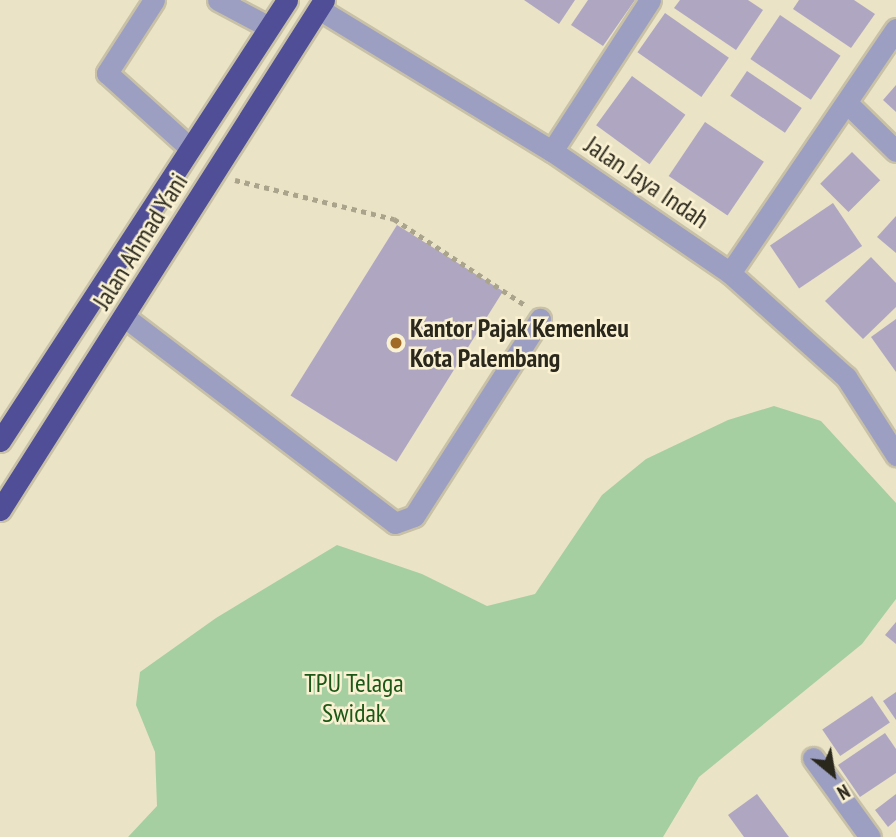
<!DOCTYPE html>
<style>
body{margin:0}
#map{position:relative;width:896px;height:837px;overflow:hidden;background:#ebe3c5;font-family:"PT Sans Narrow",sans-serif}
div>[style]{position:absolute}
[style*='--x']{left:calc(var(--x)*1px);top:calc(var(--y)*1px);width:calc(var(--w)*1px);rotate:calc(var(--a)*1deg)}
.green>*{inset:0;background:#a6cfa1}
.building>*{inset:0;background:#afa7c2;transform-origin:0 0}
.path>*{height:4.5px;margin-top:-2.25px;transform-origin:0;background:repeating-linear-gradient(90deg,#aaa48c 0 5px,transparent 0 10px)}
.roads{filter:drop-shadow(2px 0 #c8c1a7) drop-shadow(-2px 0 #c8c1a7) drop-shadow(0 2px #c8c1a7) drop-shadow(0 -2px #c8c1a7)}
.minor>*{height:21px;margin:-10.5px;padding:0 10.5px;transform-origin:10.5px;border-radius:10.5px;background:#9c9fc2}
.highway>*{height:21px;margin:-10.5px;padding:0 10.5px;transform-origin:10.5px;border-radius:10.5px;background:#4f4e96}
.dots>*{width:19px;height:19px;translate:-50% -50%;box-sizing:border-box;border:4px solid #f9f1d2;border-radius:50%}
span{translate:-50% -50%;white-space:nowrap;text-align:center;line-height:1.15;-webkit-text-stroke:5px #f9f1d2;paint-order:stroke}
.street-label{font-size:26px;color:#2a271c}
.poi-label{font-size:26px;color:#2a271c;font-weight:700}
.left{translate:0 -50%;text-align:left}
.park-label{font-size:26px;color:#1b5817}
.north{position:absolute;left:798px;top:739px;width:70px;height:70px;-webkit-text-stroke:5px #f9f1d2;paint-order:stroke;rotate:150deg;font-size:19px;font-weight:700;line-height:28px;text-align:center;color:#2a271c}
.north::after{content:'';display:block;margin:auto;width:24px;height:32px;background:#2a271c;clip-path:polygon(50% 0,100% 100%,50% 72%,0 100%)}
</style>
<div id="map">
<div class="green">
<div style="clip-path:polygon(774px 406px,821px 421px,896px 503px,896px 599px,862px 644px,699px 777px,663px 837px,128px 837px,157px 806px,155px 752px,136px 705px,140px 672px,216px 618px,337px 545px,422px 574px,487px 606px,535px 594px,602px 495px,646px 459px,728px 420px)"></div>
</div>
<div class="building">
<div style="clip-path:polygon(524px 0,575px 0,559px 24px)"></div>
<div style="clip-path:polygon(588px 0,635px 0,603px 46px,571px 25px)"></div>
<div style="clip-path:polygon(680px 0,748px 0,763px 10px,736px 50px,674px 8px)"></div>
<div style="clip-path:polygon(799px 0,854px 0,875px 14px,851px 48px,793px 9px)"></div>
<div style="left:665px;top:13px;width:78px;height:48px;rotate:35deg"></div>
<div style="left:780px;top:15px;width:73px;height:53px;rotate:34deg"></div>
<div style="left:747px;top:71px;width:66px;height:30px;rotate:34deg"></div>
<div style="left:632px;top:76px;width:66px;height:61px;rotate:36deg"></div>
<div style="clip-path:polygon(896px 85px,896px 112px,883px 100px)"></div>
<div style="left:705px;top:122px;width:71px;height:65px;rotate:34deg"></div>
<div style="left:852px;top:152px;width:40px;height:45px;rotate:45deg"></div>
<div style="left:833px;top:203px;width:52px;height:76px;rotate:56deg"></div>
<div style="clip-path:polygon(896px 216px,896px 253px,877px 237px)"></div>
<div style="left:397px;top:225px;width:125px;height:201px;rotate:32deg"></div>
<div style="clip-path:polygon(871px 257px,896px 283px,896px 307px,863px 339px,825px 301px)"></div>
<div style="clip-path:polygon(896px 319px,896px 372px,871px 337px)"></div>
<div style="clip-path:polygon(896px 622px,896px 644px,885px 635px)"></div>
<div style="clip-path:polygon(896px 692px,896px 720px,883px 701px)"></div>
<div style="left:872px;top:696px;width:32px;height:60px;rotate:56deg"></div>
<div style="clip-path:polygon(885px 733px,896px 749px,896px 773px,860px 797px,838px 765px)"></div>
<div style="clip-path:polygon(757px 794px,789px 837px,744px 837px,728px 815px)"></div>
<div style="clip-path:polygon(896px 794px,896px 820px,888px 827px,875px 810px)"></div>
</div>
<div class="path">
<div style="--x:235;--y:180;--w:164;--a:13.8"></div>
<div style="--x:394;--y:219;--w:157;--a:33.3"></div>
</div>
<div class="roads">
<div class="minor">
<div style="--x:154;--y:0;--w:87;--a:122.8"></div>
<div style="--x:107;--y:73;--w:112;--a:42.1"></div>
<div style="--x:218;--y:0;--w:58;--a:27.9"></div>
<div style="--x:319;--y:9;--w:273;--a:31.4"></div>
<div style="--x:552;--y:151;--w:216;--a:34.4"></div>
<div style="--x:730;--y:273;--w:156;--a:41.9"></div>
<div style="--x:846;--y:377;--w:93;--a:57.3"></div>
<div style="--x:848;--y:104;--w:67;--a:44.4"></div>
<div style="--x:552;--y:151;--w:180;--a:-57"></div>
<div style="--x:730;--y:273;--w:295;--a:-55.8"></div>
<div style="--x:126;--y:318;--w:338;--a:37.3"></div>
<div style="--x:395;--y:523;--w:20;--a:-20"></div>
<div style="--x:414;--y:516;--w:234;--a:-57.4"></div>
<div style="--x:813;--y:758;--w:97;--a:54.2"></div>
</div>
<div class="highway">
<div style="--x:0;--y:441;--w:526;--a:-56.94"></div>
<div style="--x:0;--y:510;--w:604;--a:-57.57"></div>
</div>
</div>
<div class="dots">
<div style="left:396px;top:343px;background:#a16926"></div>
</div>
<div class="street-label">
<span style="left:647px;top:182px;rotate:34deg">Jalan Jaya Indah</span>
<span style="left:140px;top:241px;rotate:-58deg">Jalan Ahmad Yani</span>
</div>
<div class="poi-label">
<span class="left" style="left:410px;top:343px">Kantor Pajak Kemenkeu<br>Kota Palembang</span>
</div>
<div class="park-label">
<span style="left:354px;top:698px">TPU Telaga<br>Swidak</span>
</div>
<div class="north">N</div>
</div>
